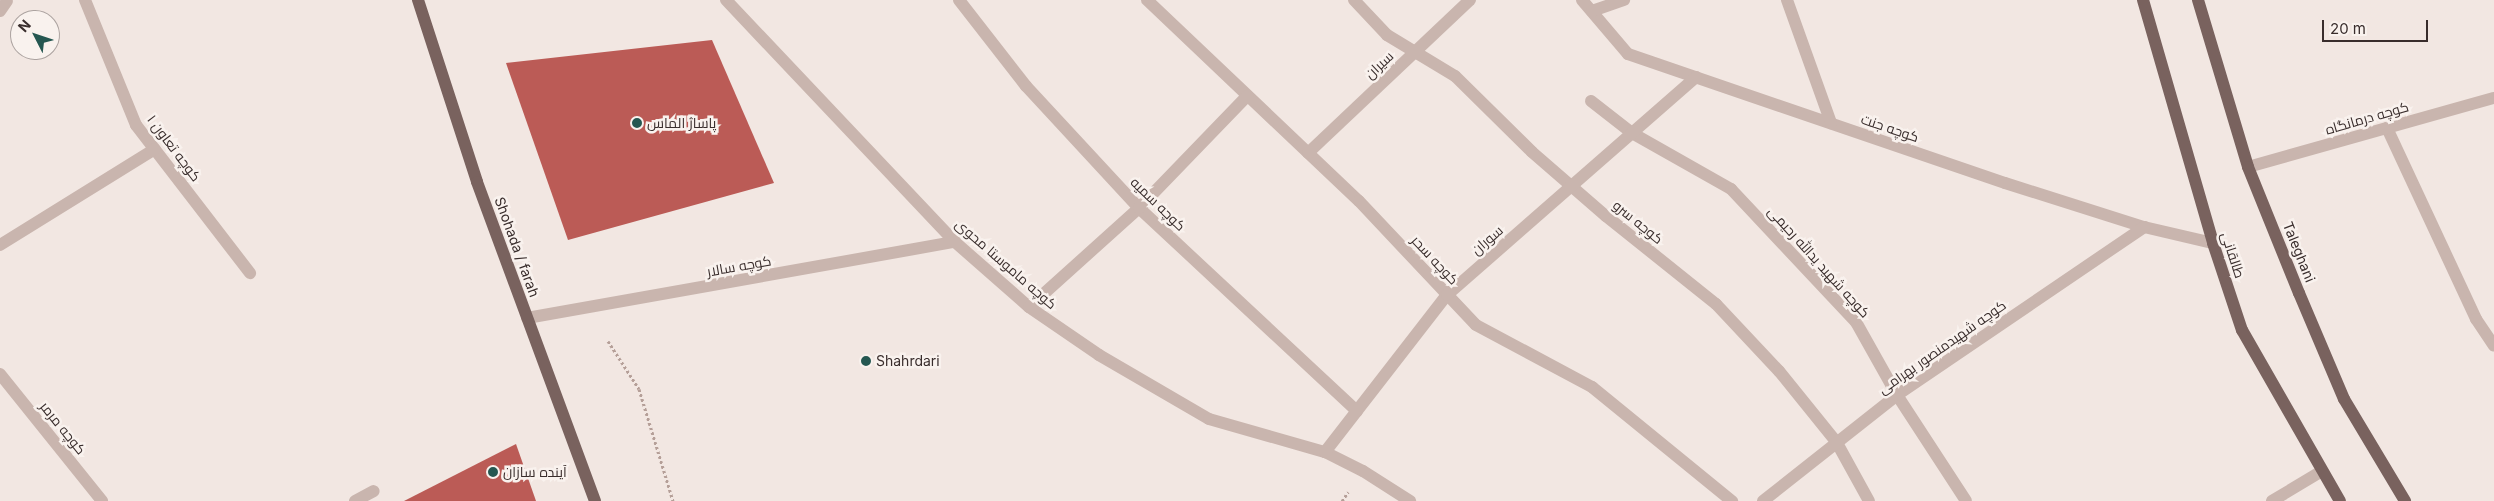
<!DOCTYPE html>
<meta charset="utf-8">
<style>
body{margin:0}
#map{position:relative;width:2494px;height:501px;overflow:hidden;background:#f2e7e2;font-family:Inter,Cairo,sans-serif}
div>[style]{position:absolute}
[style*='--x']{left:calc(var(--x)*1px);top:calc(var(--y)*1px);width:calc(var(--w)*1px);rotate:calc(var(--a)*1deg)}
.building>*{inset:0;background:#bb5b56}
.path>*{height:3px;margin-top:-1.5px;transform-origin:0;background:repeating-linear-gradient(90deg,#b59f98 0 2.5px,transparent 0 5px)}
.minor>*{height:12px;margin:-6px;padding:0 6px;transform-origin:6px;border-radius:6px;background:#c9b5ae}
.major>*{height:12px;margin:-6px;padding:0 6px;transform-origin:6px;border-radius:6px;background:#79625e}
.dots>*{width:14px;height:14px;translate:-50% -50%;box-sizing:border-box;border:2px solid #f9f2ee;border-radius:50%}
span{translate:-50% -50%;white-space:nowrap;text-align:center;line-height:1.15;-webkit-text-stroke:5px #f9f2ee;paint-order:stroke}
.street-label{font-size:14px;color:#392d2c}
.poi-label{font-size:14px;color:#392d2c}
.left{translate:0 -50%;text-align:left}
.north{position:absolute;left:10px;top:10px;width:50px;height:50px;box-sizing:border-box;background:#f9f2ee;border:1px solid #aca3a0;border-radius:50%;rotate:311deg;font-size:14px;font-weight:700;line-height:20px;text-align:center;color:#392d2c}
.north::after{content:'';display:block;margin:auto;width:18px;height:22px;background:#255751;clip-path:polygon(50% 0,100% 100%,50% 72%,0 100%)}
.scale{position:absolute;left:2322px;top:20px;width:106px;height:22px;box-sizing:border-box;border:2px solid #392d2c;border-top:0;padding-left:6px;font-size:15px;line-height:18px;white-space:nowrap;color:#392d2c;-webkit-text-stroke:4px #f9f2ee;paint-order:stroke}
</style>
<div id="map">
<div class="building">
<div style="clip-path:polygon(712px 40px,774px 183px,568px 240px,506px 63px)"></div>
<div style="clip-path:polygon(516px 444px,536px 501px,404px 501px)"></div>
</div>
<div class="path">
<div style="--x:608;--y:341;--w:57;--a:57.1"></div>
<div style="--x:639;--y:389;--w:117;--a:73.1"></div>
<div style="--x:1342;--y:501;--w:11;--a:-56"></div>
</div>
<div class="minor">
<div style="--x:85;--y:0;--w:135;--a:67.8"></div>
<div style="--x:136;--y:125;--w:187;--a:52.4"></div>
<div style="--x:726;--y:0;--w:333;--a:46.6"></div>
<div style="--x:955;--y:242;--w:98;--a:41.3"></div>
<div style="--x:1029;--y:307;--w:85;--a:34.4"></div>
<div style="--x:1099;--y:355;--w:127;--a:30.2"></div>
<div style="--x:1209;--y:419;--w:121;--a:15.9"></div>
<div style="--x:1325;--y:452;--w:42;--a:26.6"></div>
<div style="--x:1363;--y:471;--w:56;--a:32.6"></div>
<div style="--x:959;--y:0;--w:109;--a:52.1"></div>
<div style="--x:1026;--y:86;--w:166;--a:47.2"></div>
<div style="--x:1139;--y:208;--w:298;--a:43"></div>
<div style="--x:1147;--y:0;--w:292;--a:43.5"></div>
<div style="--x:1359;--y:201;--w:170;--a:46.7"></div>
<div style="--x:1476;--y:325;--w:132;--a:28.1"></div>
<div style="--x:1592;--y:387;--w:181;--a:39.2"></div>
<div style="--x:1354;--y:0;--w:48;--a:46.7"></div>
<div style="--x:1387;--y:35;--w:79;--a:31.1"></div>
<div style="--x:1455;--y:76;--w:108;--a:44.6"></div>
<div style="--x:1532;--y:152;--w:98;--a:40.9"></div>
<div style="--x:1606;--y:216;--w:141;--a:38.7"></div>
<div style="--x:1716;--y:304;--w:92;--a:46.8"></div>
<div style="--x:1779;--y:371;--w:92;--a:51.1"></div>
<div style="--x:1837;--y:443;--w:66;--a:61.1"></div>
<div style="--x:1582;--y:0;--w:71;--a:49.6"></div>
<div style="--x:1628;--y:54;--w:398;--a:18.9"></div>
<div style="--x:2005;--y:183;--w:146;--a:17.6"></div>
<div style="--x:2144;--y:227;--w:71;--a:13.1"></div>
<div style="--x:1787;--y:0;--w:131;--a:70.3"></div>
<div style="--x:0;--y:11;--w:12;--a:-55"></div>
<div style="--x:1592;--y:11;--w:34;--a:-19"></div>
<div style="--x:1591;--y:101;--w:52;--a:38"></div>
<div style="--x:1632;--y:133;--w:114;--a:29.5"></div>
<div style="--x:1731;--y:189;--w:183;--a:46.8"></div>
<div style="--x:1856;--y:322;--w:84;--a:60.7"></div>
<div style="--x:1897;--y:395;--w:126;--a:56.9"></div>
<div style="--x:2387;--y:128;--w:211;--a:65"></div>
<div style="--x:2476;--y:319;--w:32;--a:56"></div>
<div style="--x:1308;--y:153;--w:223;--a:-43.4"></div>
<div style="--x:2248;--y:167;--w:255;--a:-15.7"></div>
<div style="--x:0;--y:245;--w:182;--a:-31.8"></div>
<div style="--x:1029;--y:307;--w:148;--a:-42"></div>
<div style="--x:1139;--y:208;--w:156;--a:-46"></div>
<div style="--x:527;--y:318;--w:435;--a:-10.1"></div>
<div style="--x:0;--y:374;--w:163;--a:51.2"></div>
<div style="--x:1325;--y:452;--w:199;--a:-52.2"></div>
<div style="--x:1447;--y:295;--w:331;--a:-41.2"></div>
<div style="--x:355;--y:501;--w:21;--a:-28"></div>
<div style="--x:1763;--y:501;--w:171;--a:-38.3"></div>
<div style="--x:1897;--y:395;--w:299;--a:-34.2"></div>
<div style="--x:2272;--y:501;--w:58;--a:-31"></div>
</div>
<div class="major">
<div style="--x:418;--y:0;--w:191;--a:72"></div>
<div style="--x:477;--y:182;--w:340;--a:69.7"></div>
<div style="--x:2143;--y:0;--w:253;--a:73.9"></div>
<div style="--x:2213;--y:243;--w:92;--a:71.6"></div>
<div style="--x:2242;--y:330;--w:197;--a:60.2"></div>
<div style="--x:2198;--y:0;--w:174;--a:73.3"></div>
<div style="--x:2248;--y:167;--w:136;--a:68"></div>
<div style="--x:2299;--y:293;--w:115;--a:67"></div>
<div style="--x:2344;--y:399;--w:119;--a:59.1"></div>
</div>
<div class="dots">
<div style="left:637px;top:123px;background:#255751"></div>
<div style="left:866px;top:361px;background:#255751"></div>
<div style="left:493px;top:472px;background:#255751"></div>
</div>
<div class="street-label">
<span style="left:1379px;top:65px;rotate:-43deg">سیران</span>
<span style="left:2367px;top:118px;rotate:-16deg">کوچه درمانگاه</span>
<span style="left:1890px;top:128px;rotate:19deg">کوچه جنت</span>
<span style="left:174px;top:148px;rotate:53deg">کوچه تعاون ۱</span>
<span style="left:1158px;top:204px;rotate:44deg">کوچه سمیه</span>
<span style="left:1638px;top:222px;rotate:39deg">کوچه سرو</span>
<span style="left:1487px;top:240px;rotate:-41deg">سوران</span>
<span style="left:517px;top:247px;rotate:70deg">Shohada / farah</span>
<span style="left:2299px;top:252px;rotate:68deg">Taleghani</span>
<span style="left:2233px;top:255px;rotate:72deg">طالقانی</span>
<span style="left:1435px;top:260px;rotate:47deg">کوچه سحر</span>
<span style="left:1819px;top:262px;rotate:48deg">کوچه شهید یدالله رحیمی</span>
<span style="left:1006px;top:264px;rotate:41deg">کوچه ماموستا محوی</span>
<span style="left:739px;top:266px;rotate:-10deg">کوچه سالار</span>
<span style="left:1942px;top:347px;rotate:-35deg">کوچه شهیدمنصور بهرامی</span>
<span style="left:63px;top:428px;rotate:51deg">کوچه مرمر</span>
</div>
<div class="poi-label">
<span class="left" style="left:647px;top:123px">پاساژ الماس</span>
<span class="left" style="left:876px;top:361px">Shahrdari</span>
<span class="left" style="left:503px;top:472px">آینده سازان</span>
</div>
<div class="north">N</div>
<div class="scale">20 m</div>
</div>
